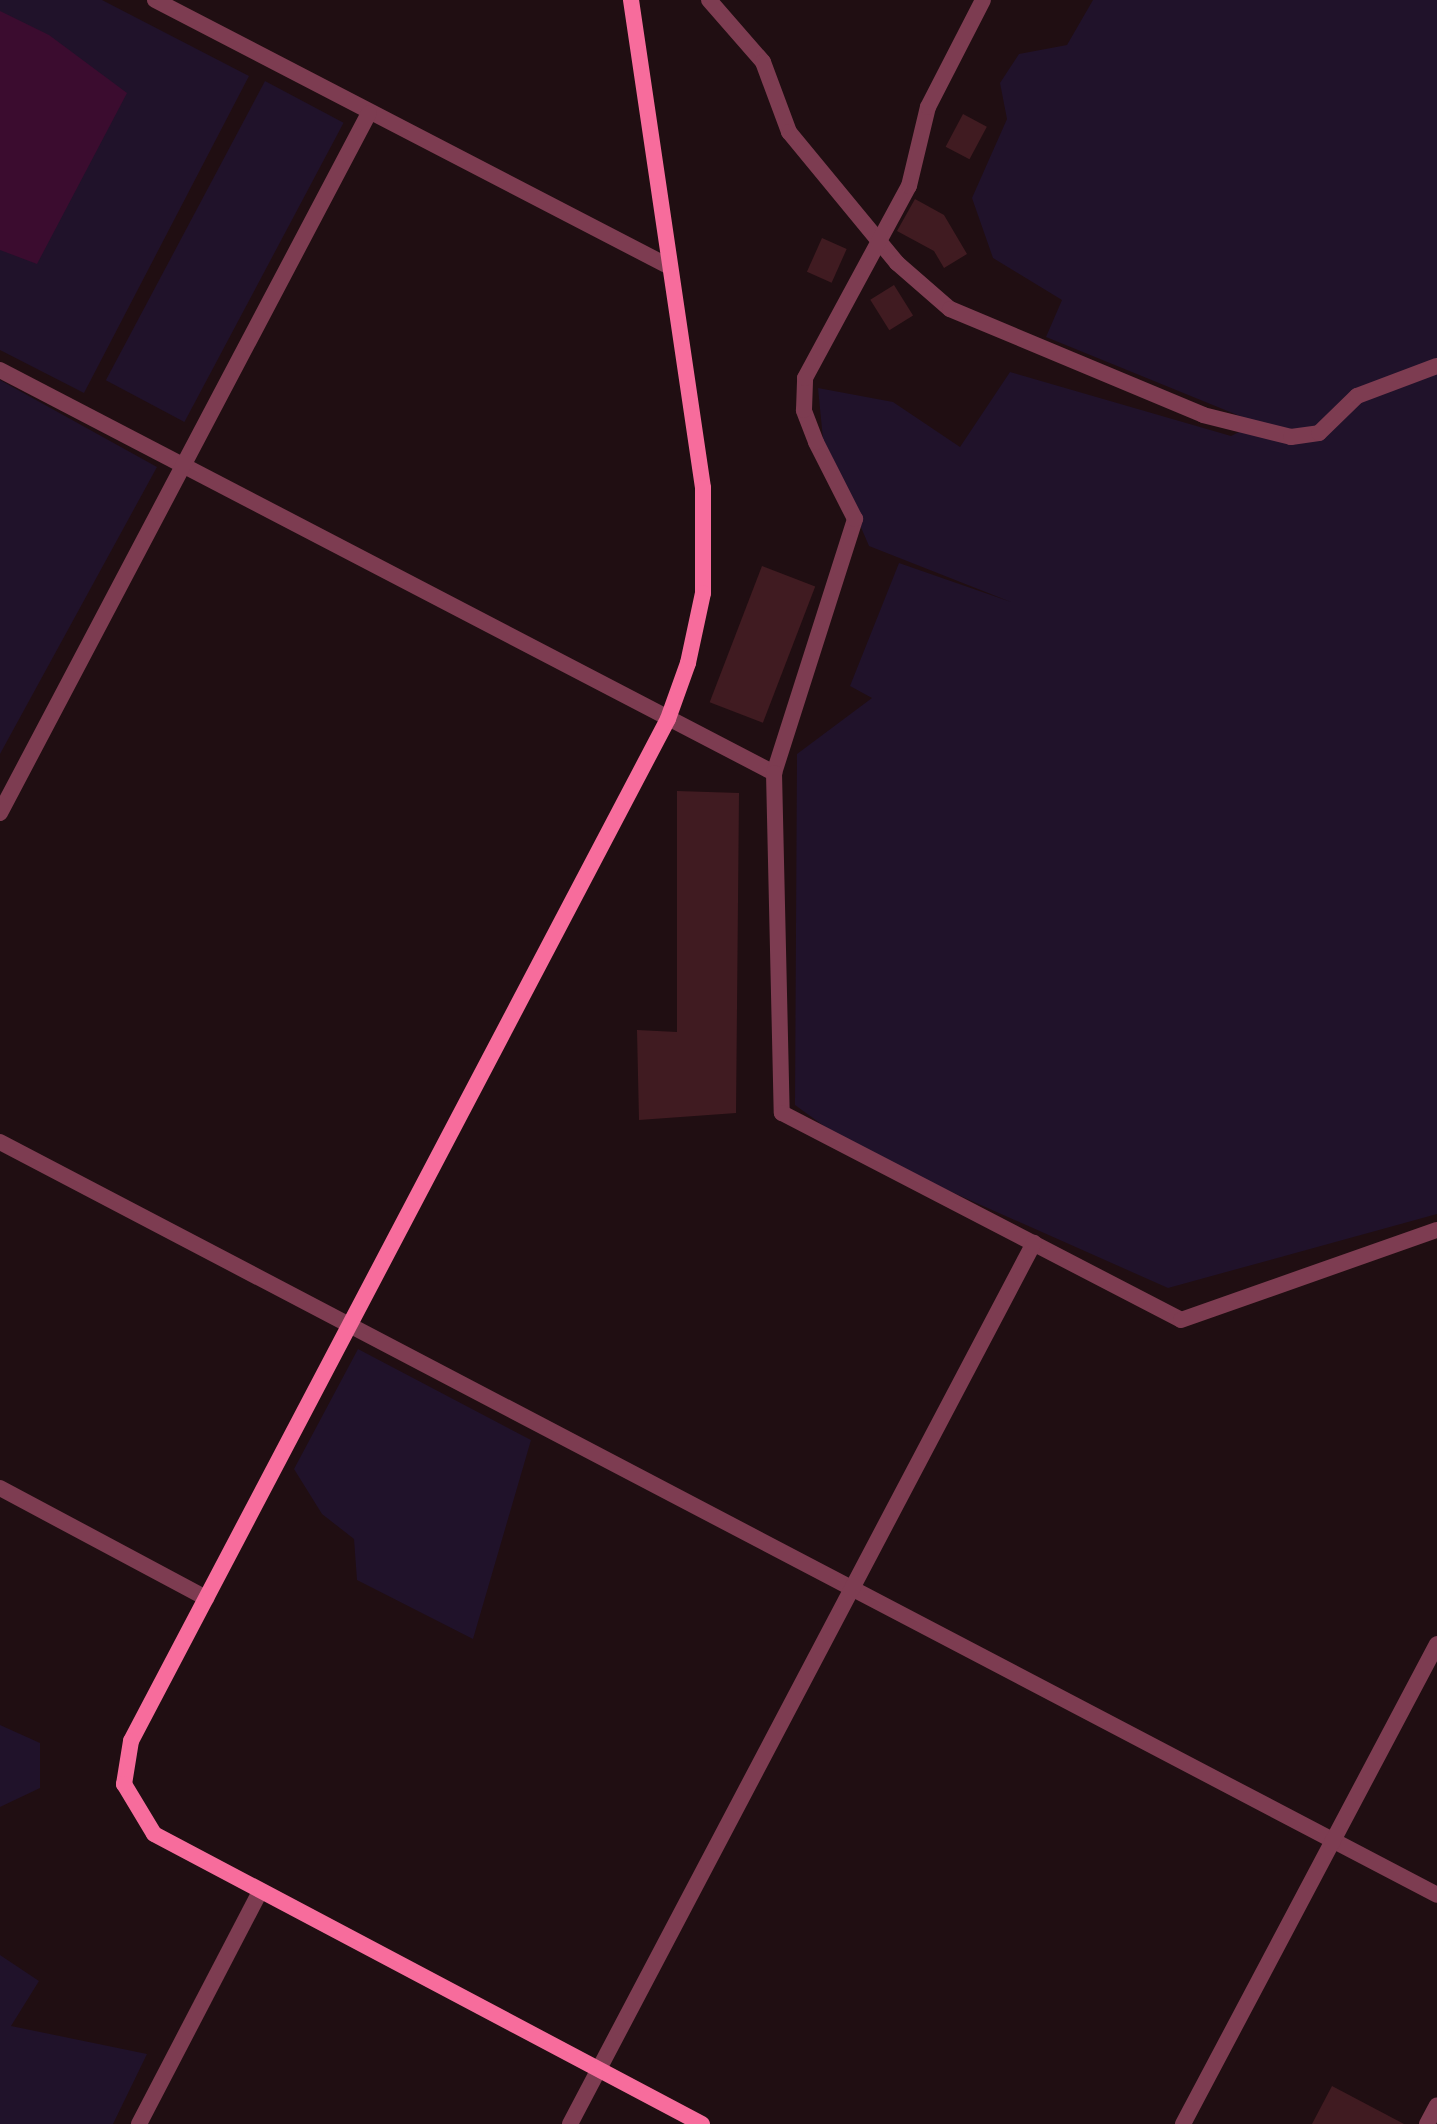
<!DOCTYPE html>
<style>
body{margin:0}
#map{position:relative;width:1437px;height:2124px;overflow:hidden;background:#200e12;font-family:Poppins,sans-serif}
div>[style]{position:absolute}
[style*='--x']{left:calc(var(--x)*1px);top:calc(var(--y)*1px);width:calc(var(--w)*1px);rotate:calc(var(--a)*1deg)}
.green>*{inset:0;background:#20122a;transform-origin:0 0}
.water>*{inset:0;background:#3b0c2f}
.building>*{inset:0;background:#401b21;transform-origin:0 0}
.street>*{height:16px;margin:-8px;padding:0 8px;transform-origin:8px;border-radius:8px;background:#7d3c51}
.secondary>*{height:16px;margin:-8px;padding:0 8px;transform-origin:8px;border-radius:8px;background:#f76c9c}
span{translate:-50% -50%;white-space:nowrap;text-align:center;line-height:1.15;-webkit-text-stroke:6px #200e12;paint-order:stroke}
</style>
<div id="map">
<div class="green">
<div style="clip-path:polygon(0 0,102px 0,249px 76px,84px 393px,0 350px)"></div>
<div style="clip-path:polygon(1093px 0,1437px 0,1437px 1214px,1168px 1288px,857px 1150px,795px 1105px,797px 754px,872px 698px,850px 686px,899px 563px,1011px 602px,869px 546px,823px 439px,818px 388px,893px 402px,960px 447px,1010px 372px,1231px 436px,1257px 423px,1046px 337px,1062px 300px,993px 258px,972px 198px,1007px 119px,1000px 83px,1019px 54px,1067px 45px)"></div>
<div style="left:265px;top:81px;width:89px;height:339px;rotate:28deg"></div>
<div style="clip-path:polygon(0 380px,157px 467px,0 754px)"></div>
<div style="clip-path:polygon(358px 1349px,531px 1440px,473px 1639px,357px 1580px,354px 1539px,322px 1514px,294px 1469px)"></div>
<div style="clip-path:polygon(0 1725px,40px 1743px,40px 1788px,0 1807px)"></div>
<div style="clip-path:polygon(0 1955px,39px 1981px,11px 2026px,147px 2054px,113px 2124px,0 2124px)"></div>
</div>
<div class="water">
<div style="clip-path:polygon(0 11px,49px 35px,127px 93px,37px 264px,0 250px)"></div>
</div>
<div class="building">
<div style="left:963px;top:114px;width:27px;height:37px;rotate:28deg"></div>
<div style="clip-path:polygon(915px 199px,944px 215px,967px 254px,944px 268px,934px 251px,897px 231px)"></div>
<div style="left:822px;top:238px;width:27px;height:37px;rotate:24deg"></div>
<div style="left:894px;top:285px;width:36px;height:28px;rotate:58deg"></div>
<div style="left:762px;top:566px;width:57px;height:146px;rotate:21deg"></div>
<div style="clip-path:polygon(677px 791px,739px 793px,736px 1113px,639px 1120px,637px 1030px,677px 1032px)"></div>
<div style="clip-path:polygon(1332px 2086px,1404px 2124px,1312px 2124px)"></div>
</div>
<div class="street">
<div style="--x:155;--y:0;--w:580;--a:27.4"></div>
<div style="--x:709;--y:0;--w:82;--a:48.9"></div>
<div style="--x:763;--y:62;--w:75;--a:69.6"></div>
<div style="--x:789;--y:132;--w:170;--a:50.5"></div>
<div style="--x:897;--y:263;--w:70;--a:41"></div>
<div style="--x:950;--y:309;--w:274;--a:22.7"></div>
<div style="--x:1203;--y:415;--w:91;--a:14"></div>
<div style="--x:1291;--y:437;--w:28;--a:-8"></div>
<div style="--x:1319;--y:433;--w:53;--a:-44.2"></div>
<div style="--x:1357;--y:396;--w:85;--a:-20.6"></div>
<div style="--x:0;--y:370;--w:873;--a:27.5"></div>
<div style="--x:774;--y:773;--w:267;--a:-72.3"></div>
<div style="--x:855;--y:519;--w:86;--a:-116.9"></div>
<div style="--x:816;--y:442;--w:34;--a:-111"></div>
<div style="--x:804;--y:410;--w:32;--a:-88"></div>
<div style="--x:805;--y:378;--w:218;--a:-61.6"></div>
<div style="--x:909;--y:186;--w:81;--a:-76.5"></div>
<div style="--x:928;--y:107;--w:120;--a:-62.8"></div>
<div style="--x:774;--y:773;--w:340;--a:88.7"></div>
<div style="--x:782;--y:1113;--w:449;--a:27.4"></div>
<div style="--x:1181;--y:1320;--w:271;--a:-19.4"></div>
<div style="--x:0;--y:813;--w:791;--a:-62.2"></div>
<div style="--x:0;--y:1142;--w:1622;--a:27.65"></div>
<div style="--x:0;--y:1488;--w:234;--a:28.1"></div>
<div style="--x:139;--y:2124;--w:262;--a:-62.5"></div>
<div style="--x:570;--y:2124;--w:996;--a:-62.23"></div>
<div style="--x:1183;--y:2124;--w:543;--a:-62.11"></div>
<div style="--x:1427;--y:2124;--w:21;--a:-62"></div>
</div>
<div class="secondary">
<div style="--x:631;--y:0;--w:493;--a:81.6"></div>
<div style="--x:703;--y:488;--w:105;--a:90"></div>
<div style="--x:703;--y:593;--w:72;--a:102.1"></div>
<div style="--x:688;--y:663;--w:59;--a:109.7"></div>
<div style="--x:668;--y:719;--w:1154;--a:117.72"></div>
<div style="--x:131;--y:1741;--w:44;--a:99.2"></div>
<div style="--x:124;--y:1784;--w:58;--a:59"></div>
<div style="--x:154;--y:1834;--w:620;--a:27.89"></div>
</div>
</div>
